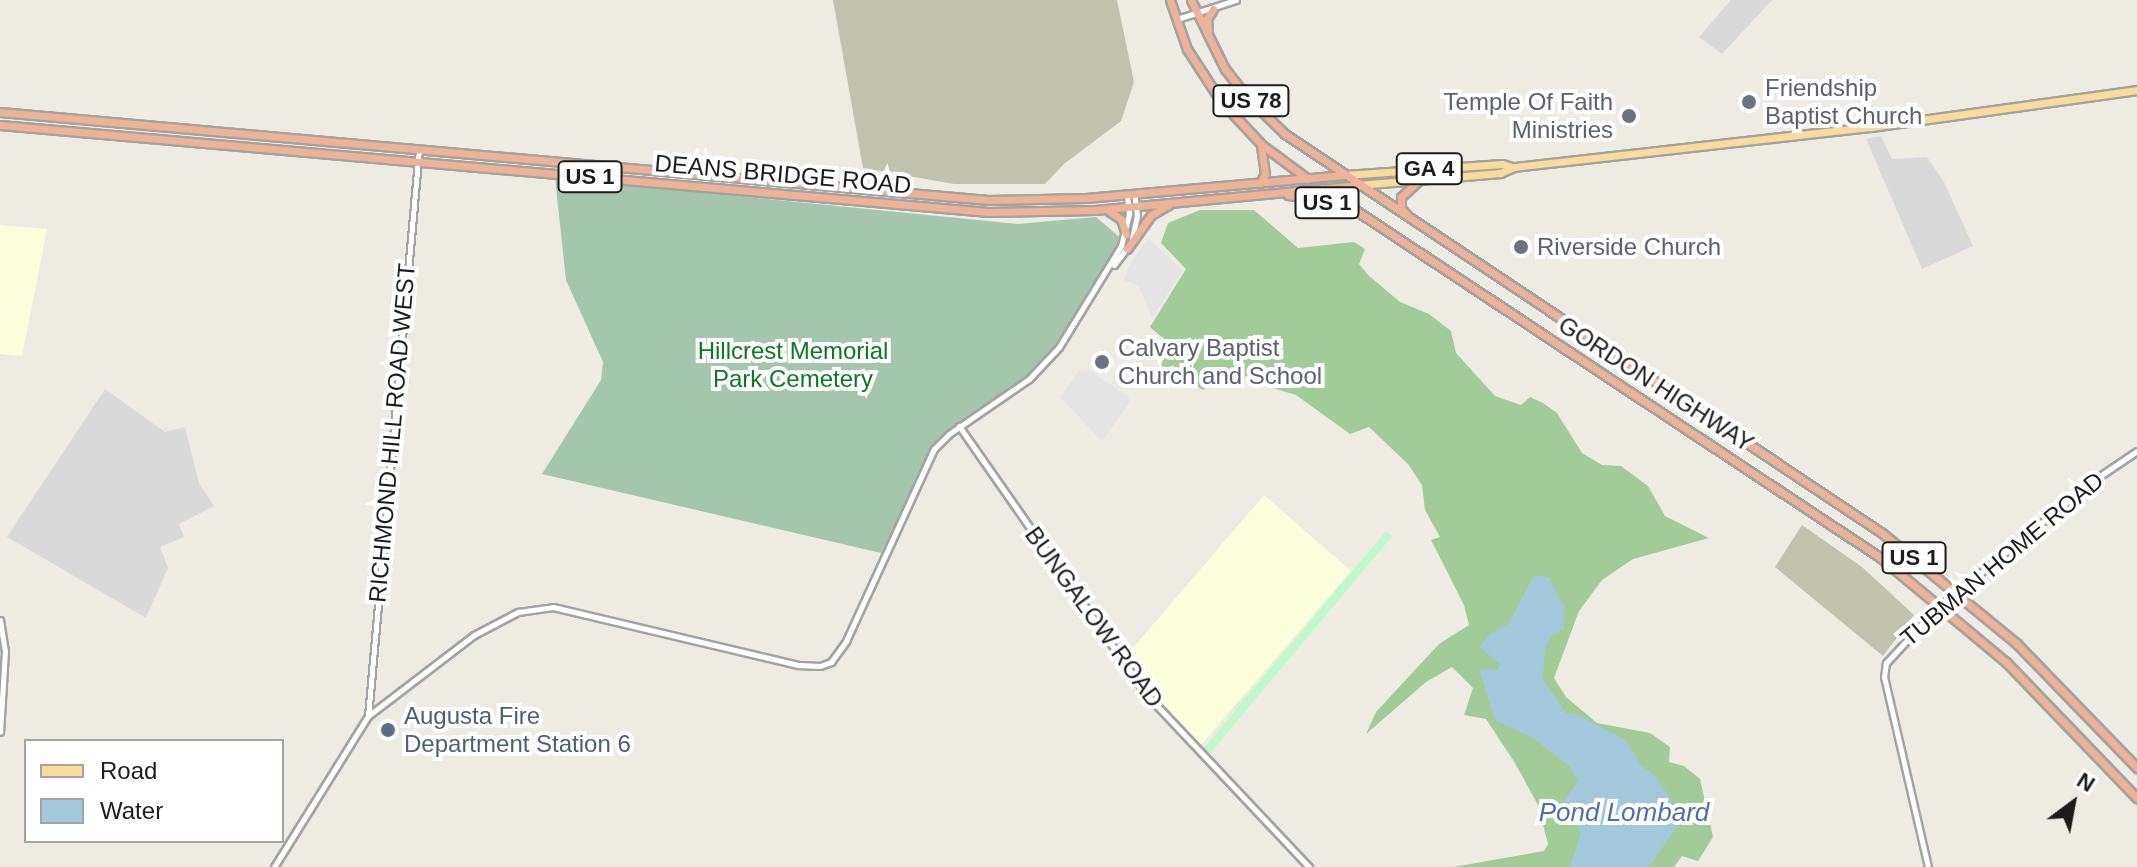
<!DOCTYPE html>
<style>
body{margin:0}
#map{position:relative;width:2137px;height:867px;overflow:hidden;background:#eeebe2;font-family:Helvetica,sans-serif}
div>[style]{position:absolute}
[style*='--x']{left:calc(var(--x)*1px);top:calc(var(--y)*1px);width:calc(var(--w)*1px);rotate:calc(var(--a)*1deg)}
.residential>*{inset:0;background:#dad9d9}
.education>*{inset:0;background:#fafedb}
.construction>*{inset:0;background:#c0c2ae}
.forest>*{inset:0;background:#a1cc98}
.cemetery>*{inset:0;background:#a4c6ad}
.park>*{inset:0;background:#bff8ca;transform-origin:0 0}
.parking>*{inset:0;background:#e4e4e4}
.water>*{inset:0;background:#a3c8db}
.roads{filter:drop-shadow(2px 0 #a3a3a3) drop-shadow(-2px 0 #a3a3a3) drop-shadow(0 2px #a3a3a3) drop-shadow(0 -2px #a3a3a3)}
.tertiary>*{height:5px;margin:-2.5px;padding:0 2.5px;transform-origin:2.5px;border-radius:2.5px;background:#fff}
.primary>*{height:7px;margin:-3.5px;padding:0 3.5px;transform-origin:3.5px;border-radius:3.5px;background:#f9db9b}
.trunk>*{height:7px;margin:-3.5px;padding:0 3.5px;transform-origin:3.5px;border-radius:3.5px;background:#eeb396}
.dots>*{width:22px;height:22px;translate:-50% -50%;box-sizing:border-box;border:4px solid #fff;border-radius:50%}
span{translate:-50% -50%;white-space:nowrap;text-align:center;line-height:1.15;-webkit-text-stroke:8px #fff;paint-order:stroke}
.shield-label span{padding:2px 6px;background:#fff;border:2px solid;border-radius:6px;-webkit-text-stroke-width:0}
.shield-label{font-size:22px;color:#1c1c1c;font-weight:700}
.worship-label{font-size:24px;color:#5b616d}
.left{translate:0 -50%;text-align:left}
.right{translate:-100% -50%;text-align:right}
.street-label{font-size:24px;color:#1c1c1c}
.park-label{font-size:24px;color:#0e7722}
.service-label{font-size:24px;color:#4e5e75}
.water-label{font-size:26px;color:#4c70a9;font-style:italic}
.legend{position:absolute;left:24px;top:739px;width:260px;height:104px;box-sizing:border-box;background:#fff;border:2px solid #a4a4a4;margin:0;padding:10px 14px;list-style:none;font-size:24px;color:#1c1c1c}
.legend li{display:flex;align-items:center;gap:16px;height:40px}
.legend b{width:40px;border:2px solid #a4a4a4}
.north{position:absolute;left:2033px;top:763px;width:80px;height:80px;-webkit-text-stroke:6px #fff;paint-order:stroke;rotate:32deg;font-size:22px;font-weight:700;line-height:32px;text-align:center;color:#1c1c1c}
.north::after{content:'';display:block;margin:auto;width:28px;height:36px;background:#1c1c1c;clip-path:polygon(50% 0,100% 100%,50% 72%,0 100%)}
</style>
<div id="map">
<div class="residential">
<div style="clip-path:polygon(1731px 0,1772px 0,1722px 54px,1699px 37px)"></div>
<div style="clip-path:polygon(1881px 136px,1892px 159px,1927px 157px,1944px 182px,1973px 246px,1922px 269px,1866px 139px)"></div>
<div style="clip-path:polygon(105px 389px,165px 432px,185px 427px,199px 483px,214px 506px,179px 524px,184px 537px,160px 547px,168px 568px,146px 618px,7px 537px)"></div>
</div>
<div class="education">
<div style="clip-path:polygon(0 225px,47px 229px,22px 356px,0 354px)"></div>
<div style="clip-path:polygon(1264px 495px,1351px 571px,1201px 745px,1147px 686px,1126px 656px)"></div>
</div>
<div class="construction">
<div style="clip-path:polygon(833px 0,1117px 0,1134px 82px,1121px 121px,1064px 164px,1045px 184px,954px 184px,863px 168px)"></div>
<div style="clip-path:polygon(1802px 525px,1862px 567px,1914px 615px,1883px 656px,1775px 567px)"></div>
</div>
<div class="forest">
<div style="clip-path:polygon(1200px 210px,1254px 210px,1298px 248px,1354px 242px,1365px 249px,1359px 264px,1369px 276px,1400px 302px,1429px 314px,1451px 331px,1456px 353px,1495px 396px,1521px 405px,1530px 397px,1543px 403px,1557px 413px,1582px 453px,1602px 465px,1621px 466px,1648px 486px,1665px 516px,1709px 538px,1633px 559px,1602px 580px,1579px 611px,1554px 678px,1566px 697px,1597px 723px,1650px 733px,1670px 747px,1669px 762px,1684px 766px,1700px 779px,1713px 837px,1698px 861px,1682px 856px,1674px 867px,1453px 867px,1544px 851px,1548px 844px,1538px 805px,1515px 763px,1486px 719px,1464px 715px,1473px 688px,1452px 667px,1426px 682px,1366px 734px,1376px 712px,1439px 644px,1469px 625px,1464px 605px,1431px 540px,1440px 537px,1425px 510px,1422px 485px,1408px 464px,1369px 427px,1350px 434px,1296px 395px,1227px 374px,1203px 390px,1161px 365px,1165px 353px,1176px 349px,1150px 327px,1186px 269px,1161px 243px,1168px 223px)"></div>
</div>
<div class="cemetery">
<div style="clip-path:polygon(555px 178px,1018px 224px,1096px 217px,1124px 241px,1069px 334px,1029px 379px,944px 437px,881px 553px,542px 474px,601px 380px,603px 362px,566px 280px)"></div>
</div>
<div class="park">
<div style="left:1386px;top:531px;width:8px;height:285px;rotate:40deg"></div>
</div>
<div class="parking">
<div style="clip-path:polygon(1148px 238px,1183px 270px,1152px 318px,1139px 286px,1124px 280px,1128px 268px)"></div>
<div style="clip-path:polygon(1079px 371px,1090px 371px,1128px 396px,1130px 402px,1102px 441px,1060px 397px)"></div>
</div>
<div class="water">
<div style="clip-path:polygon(1534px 575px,1549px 578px,1564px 606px,1564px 629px,1552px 635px,1545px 648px,1543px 679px,1566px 713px,1578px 715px,1626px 740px,1641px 765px,1654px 775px,1671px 799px,1679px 823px,1649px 867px,1570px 867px,1581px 834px,1563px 803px,1578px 781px,1569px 766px,1533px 738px,1495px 720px,1479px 669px,1497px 670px,1501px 665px,1480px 647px,1490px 634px,1509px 623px)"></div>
</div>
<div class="roads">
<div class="tertiary">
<div style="--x:1177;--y:19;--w:62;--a:-17.9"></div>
<div style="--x:1132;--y:239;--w:24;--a:-78"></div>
<div style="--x:1137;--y:216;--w:23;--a:-97"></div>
<div style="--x:1114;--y:265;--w:21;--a:-53"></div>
<div style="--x:959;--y:426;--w:327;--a:55.1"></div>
<div style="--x:1146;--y:694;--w:238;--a:46.7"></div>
<div style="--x:0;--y:620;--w:31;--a:81"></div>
<div style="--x:5;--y:651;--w:81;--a:93.5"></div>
<div style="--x:368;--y:716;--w:569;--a:-84.86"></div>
<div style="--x:274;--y:867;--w:178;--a:-58.1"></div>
<div style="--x:368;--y:716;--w:133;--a:-37.4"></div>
<div style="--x:474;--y:635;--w:50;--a:-27.6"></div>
<div style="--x:518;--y:612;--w:35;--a:-8"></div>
<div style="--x:553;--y:607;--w:253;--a:13.3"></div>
<div style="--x:799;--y:665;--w:21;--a:3"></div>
<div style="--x:820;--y:666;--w:12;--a:-20"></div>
<div style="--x:831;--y:662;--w:26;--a:-54"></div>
<div style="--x:846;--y:641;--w:211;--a:-65.4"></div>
<div style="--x:934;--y:449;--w:21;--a:-45"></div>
<div style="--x:949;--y:434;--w:97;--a:-34.5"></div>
<div style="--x:1029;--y:379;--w:44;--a:-46.8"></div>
<div style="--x:1059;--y:347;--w:119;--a:-58.5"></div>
<div style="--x:1121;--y:246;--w:33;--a:-76"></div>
<div style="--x:1129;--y:214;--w:19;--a:-96"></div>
<div style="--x:1928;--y:867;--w:195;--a:-103"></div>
<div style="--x:1884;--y:677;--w:14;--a:-82"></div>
<div style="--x:1886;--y:663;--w:71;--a:-47.3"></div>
<div style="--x:1934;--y:611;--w:203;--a:-39.4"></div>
<div style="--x:2091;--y:482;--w:55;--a:-34"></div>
</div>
<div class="primary">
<div style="--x:1345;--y:175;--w:157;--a:-4"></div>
<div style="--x:1502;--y:164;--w:10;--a:17"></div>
<div style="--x:1358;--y:185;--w:143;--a:-4.8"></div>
<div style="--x:1500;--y:173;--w:15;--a:-23"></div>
<div style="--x:1514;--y:167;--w:359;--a:-6.4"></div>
<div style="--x:1871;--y:127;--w:269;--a:-7.9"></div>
</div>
<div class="trunk">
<div style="--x:1170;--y:0;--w:52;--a:70.9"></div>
<div style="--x:1187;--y:49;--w:61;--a:57.1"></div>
<div style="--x:1220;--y:100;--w:62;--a:47"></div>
<div style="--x:1262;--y:145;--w:57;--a:36.5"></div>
<div style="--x:1191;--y:0;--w:77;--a:63.8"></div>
<div style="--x:1225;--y:69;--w:36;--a:52"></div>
<div style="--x:1247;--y:97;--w:53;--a:44.2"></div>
<div style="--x:1285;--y:134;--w:718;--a:33.76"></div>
<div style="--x:1882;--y:533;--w:175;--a:39.4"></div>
<div style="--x:2017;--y:644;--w:173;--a:45.9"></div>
<div style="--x:1208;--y:30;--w:11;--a:-95"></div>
<div style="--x:1207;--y:19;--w:12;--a:-59"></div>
<div style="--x:0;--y:112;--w:992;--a:5.09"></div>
<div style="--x:988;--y:200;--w:98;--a:-1.2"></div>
<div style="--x:1086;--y:198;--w:259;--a:-5.1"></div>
<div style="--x:0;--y:125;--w:992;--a:5.03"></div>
<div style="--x:988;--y:212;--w:107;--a:-1.1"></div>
<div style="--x:1095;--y:210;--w:264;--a:-5.4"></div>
<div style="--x:1260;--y:183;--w:10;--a:-61"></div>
<div style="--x:1265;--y:174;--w:27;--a:-98"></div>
<div style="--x:1322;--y:188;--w:670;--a:33.5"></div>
<div style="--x:1881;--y:558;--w:163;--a:39.8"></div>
<div style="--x:2006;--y:662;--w:189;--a:46.1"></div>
<div style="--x:1288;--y:195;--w:26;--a:9"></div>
<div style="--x:1314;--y:199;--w:37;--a:20"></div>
<div style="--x:1109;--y:211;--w:14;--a:34"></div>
<div style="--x:1121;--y:219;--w:16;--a:72"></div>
<div style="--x:1407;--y:215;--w:8;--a:-135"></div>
<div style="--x:1401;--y:209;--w:12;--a:-90"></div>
<div style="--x:1401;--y:197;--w:25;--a:-43"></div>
<div style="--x:1127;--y:249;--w:42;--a:-54.8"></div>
<div style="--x:1151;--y:215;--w:20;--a:-30"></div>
</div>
</div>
<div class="dots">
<div style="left:1749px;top:102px;background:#6b7280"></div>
<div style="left:1629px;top:116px;background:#6b7280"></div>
<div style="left:1521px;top:247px;background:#6b7280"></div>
<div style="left:1102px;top:362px;background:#6b7280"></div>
<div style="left:388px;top:730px;background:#5c6f8a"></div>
</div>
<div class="shield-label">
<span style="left:1251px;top:101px">US 78</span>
<span style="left:1429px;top:169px">GA 4</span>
<span style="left:590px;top:177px">US 1</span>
<span style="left:1327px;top:203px">US 1</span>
<span style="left:1914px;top:558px">US 1</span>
</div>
<div class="worship-label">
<span class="left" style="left:1765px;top:102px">Friendship<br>Baptist Church</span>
<span class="right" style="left:1613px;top:116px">Temple Of Faith<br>Ministries</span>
<span class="left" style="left:1537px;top:247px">Riverside Church</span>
<span class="left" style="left:1118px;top:362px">Calvary Baptist<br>Church and School</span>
</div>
<div class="street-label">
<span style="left:783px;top:174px;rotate:5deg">DEANS BRIDGE ROAD</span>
<span style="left:1656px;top:384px;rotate:33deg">GORDON HIGHWAY</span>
<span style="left:392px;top:433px;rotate:-85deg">RICHMOND HILL ROAD WEST</span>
<span style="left:2002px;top:559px;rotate:-40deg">TUBMAN HOME ROAD</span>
<span style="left:1094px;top:617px;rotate:54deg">BUNGALOW ROAD</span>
</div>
<div class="park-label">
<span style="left:793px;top:365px">Hillcrest Memorial<br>Park Cemetery</span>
</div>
<div class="service-label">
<span class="left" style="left:404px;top:730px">Augusta Fire<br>Department Station 6</span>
</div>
<div class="water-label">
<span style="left:1624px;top:813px">Pond Lombard</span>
</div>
<ul class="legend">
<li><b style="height:10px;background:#f9db9b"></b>Road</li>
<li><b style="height:22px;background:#a3c8db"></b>Water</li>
</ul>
<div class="north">N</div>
</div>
